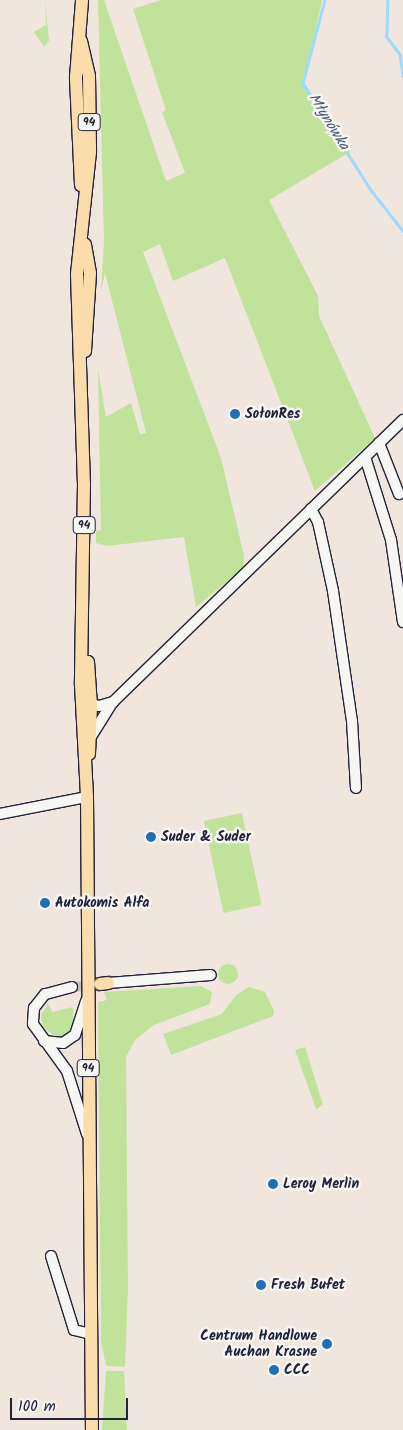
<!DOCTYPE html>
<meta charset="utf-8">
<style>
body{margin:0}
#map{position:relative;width:403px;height:1430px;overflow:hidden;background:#f0e6dd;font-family:Kalam,sans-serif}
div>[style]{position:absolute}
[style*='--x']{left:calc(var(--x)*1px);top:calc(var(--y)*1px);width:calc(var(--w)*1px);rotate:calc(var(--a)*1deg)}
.green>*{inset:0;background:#c0e29b;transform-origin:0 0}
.round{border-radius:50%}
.stream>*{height:2.5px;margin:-1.25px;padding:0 1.25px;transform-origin:1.25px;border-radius:1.25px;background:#9ddafe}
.minor-tunnel>*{height:10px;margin-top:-5px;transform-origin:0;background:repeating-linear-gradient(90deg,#c7bfbd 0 10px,transparent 0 15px)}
.roads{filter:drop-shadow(1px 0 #22223b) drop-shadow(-1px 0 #22223b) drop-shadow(0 1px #22223b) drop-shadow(0 -1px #22223b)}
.minor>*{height:10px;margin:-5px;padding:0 5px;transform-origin:5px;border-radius:5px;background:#f6f6f2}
.major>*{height:12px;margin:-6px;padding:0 6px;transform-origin:6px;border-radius:6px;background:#faddab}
.dots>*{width:14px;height:14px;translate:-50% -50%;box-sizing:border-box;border:2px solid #f6f6f2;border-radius:50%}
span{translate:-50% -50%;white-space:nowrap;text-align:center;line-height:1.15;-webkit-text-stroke:5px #f6f6f2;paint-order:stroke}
.shield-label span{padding:1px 4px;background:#f6f6f2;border:1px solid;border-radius:4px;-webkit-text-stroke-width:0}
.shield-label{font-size:12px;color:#22223b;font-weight:700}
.poi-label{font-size:14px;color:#22223b;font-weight:700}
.left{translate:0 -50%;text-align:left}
.right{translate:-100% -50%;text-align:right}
.water-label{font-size:15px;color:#475976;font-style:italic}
.scale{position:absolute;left:10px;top:1398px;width:118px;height:22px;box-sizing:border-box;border:2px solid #22223b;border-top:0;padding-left:6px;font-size:15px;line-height:18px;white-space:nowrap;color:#22223b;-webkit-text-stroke:4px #f6f6f2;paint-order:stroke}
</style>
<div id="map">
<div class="green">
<div style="clip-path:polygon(45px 0,49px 41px,44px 47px,34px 32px,46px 25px)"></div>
<div style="clip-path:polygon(98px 0,104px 0,166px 181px,185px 173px,162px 112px,166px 110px,133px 9px,161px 0,322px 0,304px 83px,350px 152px,269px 200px,318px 296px,319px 316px,375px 438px,315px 491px,225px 258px,173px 281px,160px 244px,143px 252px,221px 458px,244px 556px,243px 568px,196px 607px,184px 537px,106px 546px,96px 543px,96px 531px,101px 530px,98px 369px,106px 417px,131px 403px,140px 434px,146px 433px,105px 273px,101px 291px,104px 241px)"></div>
<div style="left:242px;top:813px;width:94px;height:39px;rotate:78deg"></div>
<div class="round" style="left:218px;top:964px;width:20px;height:20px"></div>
<div style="clip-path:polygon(201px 986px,212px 992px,210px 1004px,154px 1025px,135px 1040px,126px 1057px,128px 1289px,125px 1367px,106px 1366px,101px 1341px,98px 1002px,107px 1000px,104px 992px)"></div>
<div style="clip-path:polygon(249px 987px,265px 992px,274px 1011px,273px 1016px,171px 1055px,163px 1034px,222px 1014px,236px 995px)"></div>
<div style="clip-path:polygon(48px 1003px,52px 1012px,73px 1007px,73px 1027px,69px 1034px,56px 1037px,43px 1027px,41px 1016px)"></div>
<div style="clip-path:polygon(305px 1047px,323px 1105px,316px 1109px,295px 1050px)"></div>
<div style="clip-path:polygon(106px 1371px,124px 1371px,127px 1430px,102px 1430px)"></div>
</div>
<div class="stream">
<div style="--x:325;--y:0;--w:86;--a:104.8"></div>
<div style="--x:303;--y:83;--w:127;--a:57.6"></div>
<div style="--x:371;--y:190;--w:52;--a:52"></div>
<div style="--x:388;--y:0;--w:37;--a:92"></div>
<div style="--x:387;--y:37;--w:21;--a:53"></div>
<div style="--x:400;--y:54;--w:22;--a:82"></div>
</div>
<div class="minor-tunnel">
<div style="--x:72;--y:987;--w:24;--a:-5"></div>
</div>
<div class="roads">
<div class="minor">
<div style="--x:379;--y:443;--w:55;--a:68.6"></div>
<div style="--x:366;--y:460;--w:84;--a:72.6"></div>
<div style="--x:391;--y:540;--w:83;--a:81.7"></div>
<div style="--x:311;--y:509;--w:15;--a:62"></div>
<div style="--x:318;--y:522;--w:71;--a:77.7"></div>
<div style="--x:333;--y:591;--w:131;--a:81.7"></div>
<div style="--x:352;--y:721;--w:67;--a:86.6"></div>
<div style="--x:86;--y:703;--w:13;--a:13"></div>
<div style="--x:99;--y:706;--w:15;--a:-16"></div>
<div style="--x:113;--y:702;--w:405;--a:-44.2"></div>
<div style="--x:92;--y:735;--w:38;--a:-58"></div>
<div style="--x:0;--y:814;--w:89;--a:-11.1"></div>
<div style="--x:108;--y:983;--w:103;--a:-4.4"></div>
<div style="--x:72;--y:987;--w:28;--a:165"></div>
<div style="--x:45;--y:994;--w:18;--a:128"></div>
<div style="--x:34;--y:1008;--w:16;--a:94"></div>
<div style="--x:33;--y:1024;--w:58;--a:54.1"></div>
<div style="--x:67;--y:1071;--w:66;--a:72.4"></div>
<div style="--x:44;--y:1041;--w:19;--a:6"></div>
<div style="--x:63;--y:1043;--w:14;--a:-34"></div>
<div style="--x:75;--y:1035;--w:36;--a:-72"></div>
<div style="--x:51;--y:1256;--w:77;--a:72.7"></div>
<div style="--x:74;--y:1330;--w:17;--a:13"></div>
</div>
<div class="major">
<div style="--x:81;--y:41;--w:36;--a:77"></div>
<div style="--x:89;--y:76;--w:76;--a:89.2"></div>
<div style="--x:90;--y:152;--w:123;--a:96.1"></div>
<div style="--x:77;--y:274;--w:210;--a:88.1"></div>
<div style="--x:84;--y:484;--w:201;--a:90.9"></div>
<div style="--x:81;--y:685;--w:112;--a:86.9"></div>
<div style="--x:87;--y:797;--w:633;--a:89.55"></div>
<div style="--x:81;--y:185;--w:108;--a:-92.7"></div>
<div style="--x:76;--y:77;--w:77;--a:-85.5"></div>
<div style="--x:85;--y:351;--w:78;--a:-86.3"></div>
<div style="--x:90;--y:273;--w:29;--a:-100"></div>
<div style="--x:88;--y:662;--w:44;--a:86.1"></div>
<div style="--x:91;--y:706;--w:48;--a:92.4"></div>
<div style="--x:100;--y:984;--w:8;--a:-7"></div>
</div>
</div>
<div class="dots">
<div style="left:235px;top:414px;background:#1f6fb2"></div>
<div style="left:151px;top:837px;background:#1f6fb2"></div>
<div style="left:45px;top:903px;background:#1f6fb2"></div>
<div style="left:273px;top:1184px;background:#1f6fb2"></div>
<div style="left:261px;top:1285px;background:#1f6fb2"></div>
<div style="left:327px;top:1344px;background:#1f6fb2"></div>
<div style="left:274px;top:1370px;background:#1f6fb2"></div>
</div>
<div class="shield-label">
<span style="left:89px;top:122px">94</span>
<span style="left:84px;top:525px">94</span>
<span style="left:88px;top:1068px">94</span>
</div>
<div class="poi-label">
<span class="left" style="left:245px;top:414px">SołonRes</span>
<span class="left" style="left:161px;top:837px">Suder &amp; Suder</span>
<span class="left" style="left:55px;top:903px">Autokomis Alfa</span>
<span class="left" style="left:283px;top:1184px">Leroy Merlin</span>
<span class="left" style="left:271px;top:1285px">Fresh Bufet</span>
<span class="right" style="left:317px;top:1344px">Centrum Handlowe<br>Auchan Krasne</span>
<span class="left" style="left:284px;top:1370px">CCC</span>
</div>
<div class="water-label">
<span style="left:328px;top:122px;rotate:58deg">Młynówka</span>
</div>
<div class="scale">100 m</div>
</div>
